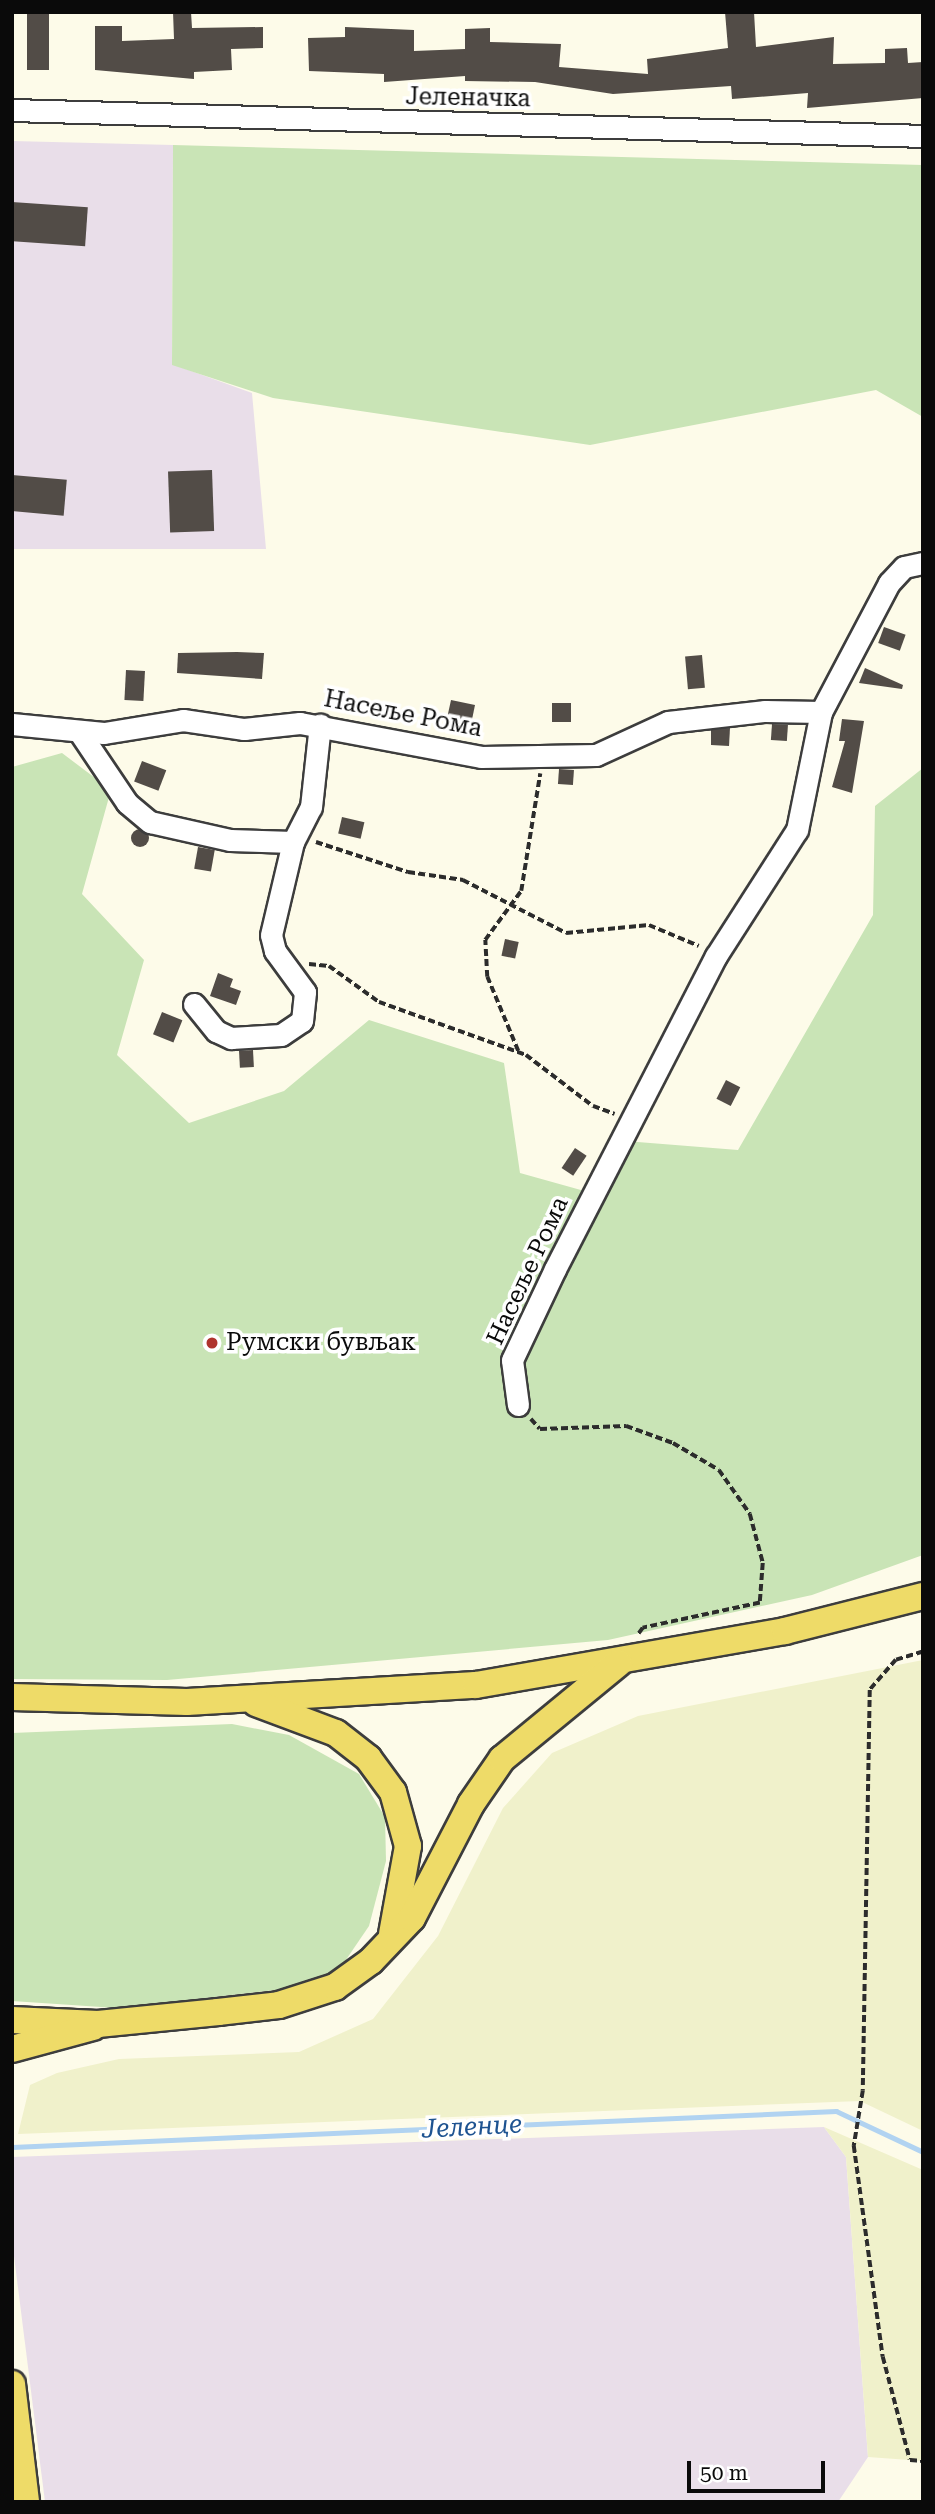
<!DOCTYPE html>
<meta charset="utf-8">
<style>
body{margin:0}
#map{position:relative;width:935px;height:2514px;overflow:hidden;background:#fdfbe9;font-family:"Roboto Serif",serif}
div>[style]{position:absolute}
[style*='--x']{left:calc(var(--x)*1px);top:calc(var(--y)*1px);width:calc(var(--w)*1px);rotate:calc(var(--a)*1deg)}
.industrial>*{inset:0;background:#e9dee9}
.farmland>*{inset:0;background:#f0f1cb}
.green>*{inset:0;background:#c9e4b6}
.stream>*{height:5px;margin:-2.5px;padding:0 2.5px;transform-origin:2.5px;border-radius:2.5px;background:#b1d3f1}
.building>*{inset:0;background:#524c47;transform-origin:0 0}
.round{border-radius:50%}
.path>*{height:3.5px;margin-top:-1.75px;transform-origin:0;background:repeating-linear-gradient(90deg,#2c2c2c 0 7px,transparent 0 10.5px)}
.roads{filter:drop-shadow(2px 0 #3d3d3d) drop-shadow(-2px 0 #3d3d3d) drop-shadow(0 2px #3d3d3d) drop-shadow(0 -2px #3d3d3d)}
.minor>*{height:21px;margin:-10.5px;padding:0 10.5px;transform-origin:10.5px;border-radius:10.5px;background:#fff}
.major>*{height:26px;margin:-13px;padding:0 13px;transform-origin:13px;border-radius:13px;background:#eedb68}
.dots>*{width:19px;height:19px;translate:-50% -50%;box-sizing:border-box;border:4px solid #fff;border-radius:50%}
span{translate:-50% -50%;white-space:nowrap;text-align:center;line-height:1.15;-webkit-text-stroke:7px #fff;paint-order:stroke}
.street-label{font-size:24px;color:#0a0a0a}
.poi-label{font-size:24px;color:#0a0a0a}
.left{translate:0 -50%;text-align:left}
.water-label{font-size:26px;color:#1e5391;font-style:italic}
.frame{position:absolute;inset:0;border:14px solid #0a0a0a;pointer-events:none}
.scale{position:absolute;left:687px;top:2461px;width:138px;height:32px;box-sizing:border-box;border:4px solid #0a0a0a;border-top:0;padding-left:9px;font-size:21px;line-height:24px;white-space:nowrap;color:#0a0a0a;-webkit-text-stroke:5px #fff;paint-order:stroke}
</style>
<div id="map">
<div class="industrial">
<div style="clip-path:polygon(12px 141px,173px 145px,172px 364px,252px 393px,266px 549px,12px 549px)"></div>
<div style="clip-path:polygon(824px 2127px,846px 2157px,868px 2457px,838px 2502px,45px 2502px,12px 2240px,12px 2157px)"></div>
</div>
<div class="farmland">
<div style="clip-path:polygon(923px 1660px,923px 2131px,860px 2101px,18px 2134px,30px 2085px,57px 2073px,119px 2059px,299px 2052px,373px 2019px,438px 1936px,503px 1808px,552px 1753px,638px 1716px)"></div>
<div style="clip-path:polygon(824px 2127px,923px 2170px,923px 2461px,868px 2457px,846px 2157px)"></div>
</div>
<div class="green">
<div style="clip-path:polygon(173px 145px,923px 165px,923px 417px,876px 390px,590px 445px,273px 398px,172px 365px)"></div>
<div style="clip-path:polygon(62px 753px,111px 790px,82px 894px,144px 960px,117px 1055px,189px 1123px,284px 1091px,369px 1020px,504px 1063px,520px 1173px,588px 1192px,625px 1141px,738px 1150px,873px 915px,875px 806px,923px 768px,923px 1555px,812px 1595px,608px 1640px,167px 1680px,12px 1679px,12px 767px)"></div>
<div style="clip-path:polygon(232px 1724px,289px 1735px,359px 1774px,385px 1817px,386px 1861px,369px 1926px,337px 1973px,293px 1988px,116px 2008px,12px 2001px,12px 1733px)"></div>
</div>
<div class="stream">
<div style="--x:12;--y:2147;--w:825;--a:-2.5"></div>
<div style="--x:836;--y:2111;--w:96;--a:25.2"></div>
</div>
<div class="building">
<div style="left:27px;top:12px;width:22px;height:58px"></div>
<div style="clip-path:polygon(173px 12px,191px 12px,192px 28px,263px 27px,263px 48px,231px 49px,232px 70px,194px 72px,194px 79px,95px 70px,95px 26px,122px 26px,122px 41px,174px 39px)"></div>
<div style="clip-path:polygon(725px 12px,754px 12px,756px 47px,834px 37px,833px 64px,885px 63px,885px 49px,907px 48px,908px 63px,923px 62px,923px 98px,807px 108px,808px 93px,732px 99px,731px 86px,613px 94px,535px 82px,465px 81px,465px 76px,384px 82px,384px 74px,309px 71px,308px 38px,345px 37px,345px 27px,414px 30px,414px 51px,465px 49px,465px 29px,490px 28px,490px 42px,561px 44px,559px 67px,648px 74px,647px 59px,728px 48px)"></div>
<div style="left:12px;top:202px;width:76px;height:39px;rotate:4deg"></div>
<div style="left:212px;top:470px;width:61px;height:44px;rotate:88deg"></div>
<div style="left:12px;top:475px;width:55px;height:36px;rotate:5deg"></div>
<div style="left:884px;top:627px;width:23px;height:17px;rotate:20deg"></div>
<div style="clip-path:polygon(237px 652px,264px 653px,262px 679px,177px 673px,178px 653px)"></div>
<div style="left:702px;top:655px;width:33px;height:17px;rotate:85deg"></div>
<div style="clip-path:polygon(865px 668px,903px 685px,902px 689px,859px 683px)"></div>
<div style="left:126px;top:670px;width:19px;height:30px;rotate:3deg"></div>
<div style="clip-path:polygon(451px 700px,475px 705px,469px 734px,446px 723px)"></div>
<div style="left:571px;top:703px;width:19px;height:19px;rotate:90deg"></div>
<div style="clip-path:polygon(842px 719px,864px 721px,852px 793px,832px 787px,845px 741px,839px 741px)"></div>
<div style="left:772px;top:724px;width:16px;height:16px;rotate:4deg"></div>
<div style="clip-path:polygon(730px 728px,729px 746px,711px 745px,711px 730px)"></div>
<div style="left:142px;top:761px;width:26px;height:22px;rotate:21deg"></div>
<div style="left:559px;top:769px;width:15px;height:15px;rotate:4deg"></div>
<div style="left:342px;top:817px;width:23px;height:17px;rotate:13deg"></div>
<div class="round" style="left:131px;top:829px;width:18px;height:18px"></div>
<div style="left:198px;top:847px;width:17px;height:22px;rotate:10deg"></div>
<div style="left:505px;top:939px;width:14px;height:17px;rotate:12deg"></div>
<div style="clip-path:polygon(218px 973px,233px 979px,230px 987px,241px 991px,236px 1005px,210px 996px)"></div>
<div style="left:162px;top:1012px;width:22px;height:24px;rotate:22deg"></div>
<div style="left:253px;top:1050px;width:17px;height:14px;rotate:87deg"></div>
<div style="left:726px;top:1080px;width:16px;height:21px;rotate:27deg"></div>
<div style="left:575px;top:1148px;width:14px;height:24px;rotate:34deg"></div>
</div>
<div class="path">
<div style="--x:316;--y:842;--w:97;--a:18.1"></div>
<div style="--x:408;--y:872;--w:56;--a:8.3"></div>
<div style="--x:463;--y:880;--w:116;--a:27.2"></div>
<div style="--x:566;--y:933;--w:83;--a:-5.5"></div>
<div style="--x:649;--y:925;--w:54;--a:22.8"></div>
<div style="--x:309;--y:964;--w:20;--a:6"></div>
<div style="--x:329;--y:966;--w:62;--a:35.8"></div>
<div style="--x:379;--y:1002;--w:156;--a:19.8"></div>
<div style="--x:526;--y:1055;--w:84;--a:37.3"></div>
<div style="--x:593;--y:1106;--w:23;--a:20"></div>
<div style="--x:518;--y:1051;--w:80;--a:-112.7"></div>
<div style="--x:487;--y:977;--w:37;--a:-93"></div>
<div style="--x:485;--y:940;--w:61;--a:-53.7"></div>
<div style="--x:521;--y:891;--w:119;--a:-80.8"></div>
<div style="--x:531;--y:1419;--w:13;--a:48"></div>
<div style="--x:540;--y:1429;--w:86;--a:-2"></div>
<div style="--x:626;--y:1426;--w:50;--a:19.9"></div>
<div style="--x:673;--y:1443;--w:53;--a:30.4"></div>
<div style="--x:719;--y:1470;--w:54;--a:54.8"></div>
<div style="--x:750;--y:1514;--w:51;--a:75.1"></div>
<div style="--x:763;--y:1563;--w:40;--a:94.3"></div>
<div style="--x:760;--y:1603;--w:120;--a:167.9"></div>
<div style="--x:643;--y:1628;--w:9;--a:126"></div>
<div style="--x:923;--y:1652;--w:28;--a:163"></div>
<div style="--x:896;--y:1660;--w:40;--a:131"></div>
<div style="--x:870;--y:1690;--w:401;--a:91"></div>
<div style="--x:863;--y:2091;--w:56;--a:99.3"></div>
<div style="--x:854;--y:2146;--w:213;--a:82.2"></div>
<div style="--x:883;--y:2357;--w:106;--a:75.3"></div>
<div style="--x:910;--y:2460;--w:13;--a:4"></div>
</div>
<div class="roads">
<div class="minor">
<div style="--x:12;--y:110;--w:911;--a:1.63"></div>
<div style="--x:12;--y:724;--w:92;--a:5.6"></div>
<div style="--x:104;--y:733;--w:80;--a:-9.3"></div>
<div style="--x:183;--y:720;--w:62;--a:8.4"></div>
<div style="--x:244;--y:729;--w:56;--a:-6.1"></div>
<div style="--x:300;--y:723;--w:184;--a:10.6"></div>
<div style="--x:481;--y:757;--w:115;--a:-1"></div>
<div style="--x:596;--y:755;--w:79;--a:-24.6"></div>
<div style="--x:668;--y:722;--w:98;--a:-6.5"></div>
<div style="--x:765;--y:711;--w:56;--a:1"></div>
<div style="--x:821;--y:712;--w:146;--a:-62.2"></div>
<div style="--x:889;--y:583;--w:22;--a:-47"></div>
<div style="--x:904;--y:567;--w:19;--a:-12"></div>
<div style="--x:80;--y:733;--w:84;--a:56.1"></div>
<div style="--x:127;--y:803;--w:30;--a:40"></div>
<div style="--x:150;--y:822;--w:82;--a:12.7"></div>
<div style="--x:230;--y:840;--w:63;--a:1.8"></div>
<div style="--x:194;--y:1004;--w:35;--a:51"></div>
<div style="--x:216;--y:1031;--w:17;--a:25"></div>
<div style="--x:231;--y:1038;--w:50;--a:-3.4"></div>
<div style="--x:281;--y:1035;--w:25;--a:-34"></div>
<div style="--x:302;--y:1021;--w:29;--a:-84"></div>
<div style="--x:305;--y:992;--w:51;--a:-126.2"></div>
<div style="--x:275;--y:951;--w:16;--a:-104"></div>
<div style="--x:271;--y:935;--w:96;--a:-76.7"></div>
<div style="--x:293;--y:842;--w:39;--a:-63"></div>
<div style="--x:311;--y:807;--w:83;--a:-83.8"></div>
<div style="--x:518;--y:1405;--w:45;--a:-97.6"></div>
<div style="--x:512;--y:1360;--w:101;--a:-64.7"></div>
<div style="--x:555;--y:1269;--w:352;--a:-62.8"></div>
<div style="--x:716;--y:956;--w:150;--a:-57.3"></div>
<div style="--x:797;--y:830;--w:120;--a:-78.5"></div>
</div>
<div class="major">
<div style="--x:12;--y:1697;--w:175;--a:1.6"></div>
<div style="--x:187;--y:1702;--w:289;--a:-3.4"></div>
<div style="--x:476;--y:1685;--w:314;--a:-9.9"></div>
<div style="--x:785;--y:1631;--w:142;--a:-14.2"></div>
<div style="--x:256;--y:1703;--w:85;--a:20.6"></div>
<div style="--x:336;--y:1733;--w:41;--a:38"></div>
<div style="--x:368;--y:1758;--w:42;--a:53.7"></div>
<div style="--x:393;--y:1792;--w:56;--a:74.5"></div>
<div style="--x:408;--y:1846;--w:89;--a:100.3"></div>
<div style="--x:12;--y:2020;--w:86;--a:2.7"></div>
<div style="--x:98;--y:2024;--w:121;--a:-5.7"></div>
<div style="--x:218;--y:2012;--w:61;--a:-6.5"></div>
<div style="--x:279;--y:2005;--w:59;--a:-17.8"></div>
<div style="--x:335;--y:1987;--w:44;--a:-35.8"></div>
<div style="--x:371;--y:1961;--w:59;--a:-46.4"></div>
<div style="--x:412;--y:1918;--w:128;--a:-62.6"></div>
<div style="--x:471;--y:1804;--w:55;--a:-55.4"></div>
<div style="--x:502;--y:1759;--w:151;--a:-39.4"></div>
<div style="--x:12;--y:2049;--w:84;--a:-15.2"></div>
<div style="--x:12;--y:2384;--w:119;--a:83.2"></div>
</div>
</div>
<div class="dots">
<div style="left:212px;top:1343px;background:#af342d"></div>
</div>
<div class="street-label">
<span style="left:468px;top:98px;rotate:1deg">Јеленачка</span>
<span style="left:403px;top:714px;rotate:11deg">Насеље Рома</span>
<span style="left:528px;top:1271px;rotate:-65deg">Насеље Рома</span>
</div>
<div class="poi-label">
<span class="left" style="left:226px;top:1343px">Румски бувљак</span>
</div>
<div class="water-label">
<span style="left:472px;top:2127px;rotate:-3deg">Јеленце</span>
</div>
<div class="frame"></div>
<div class="scale">50 m</div>
</div>
